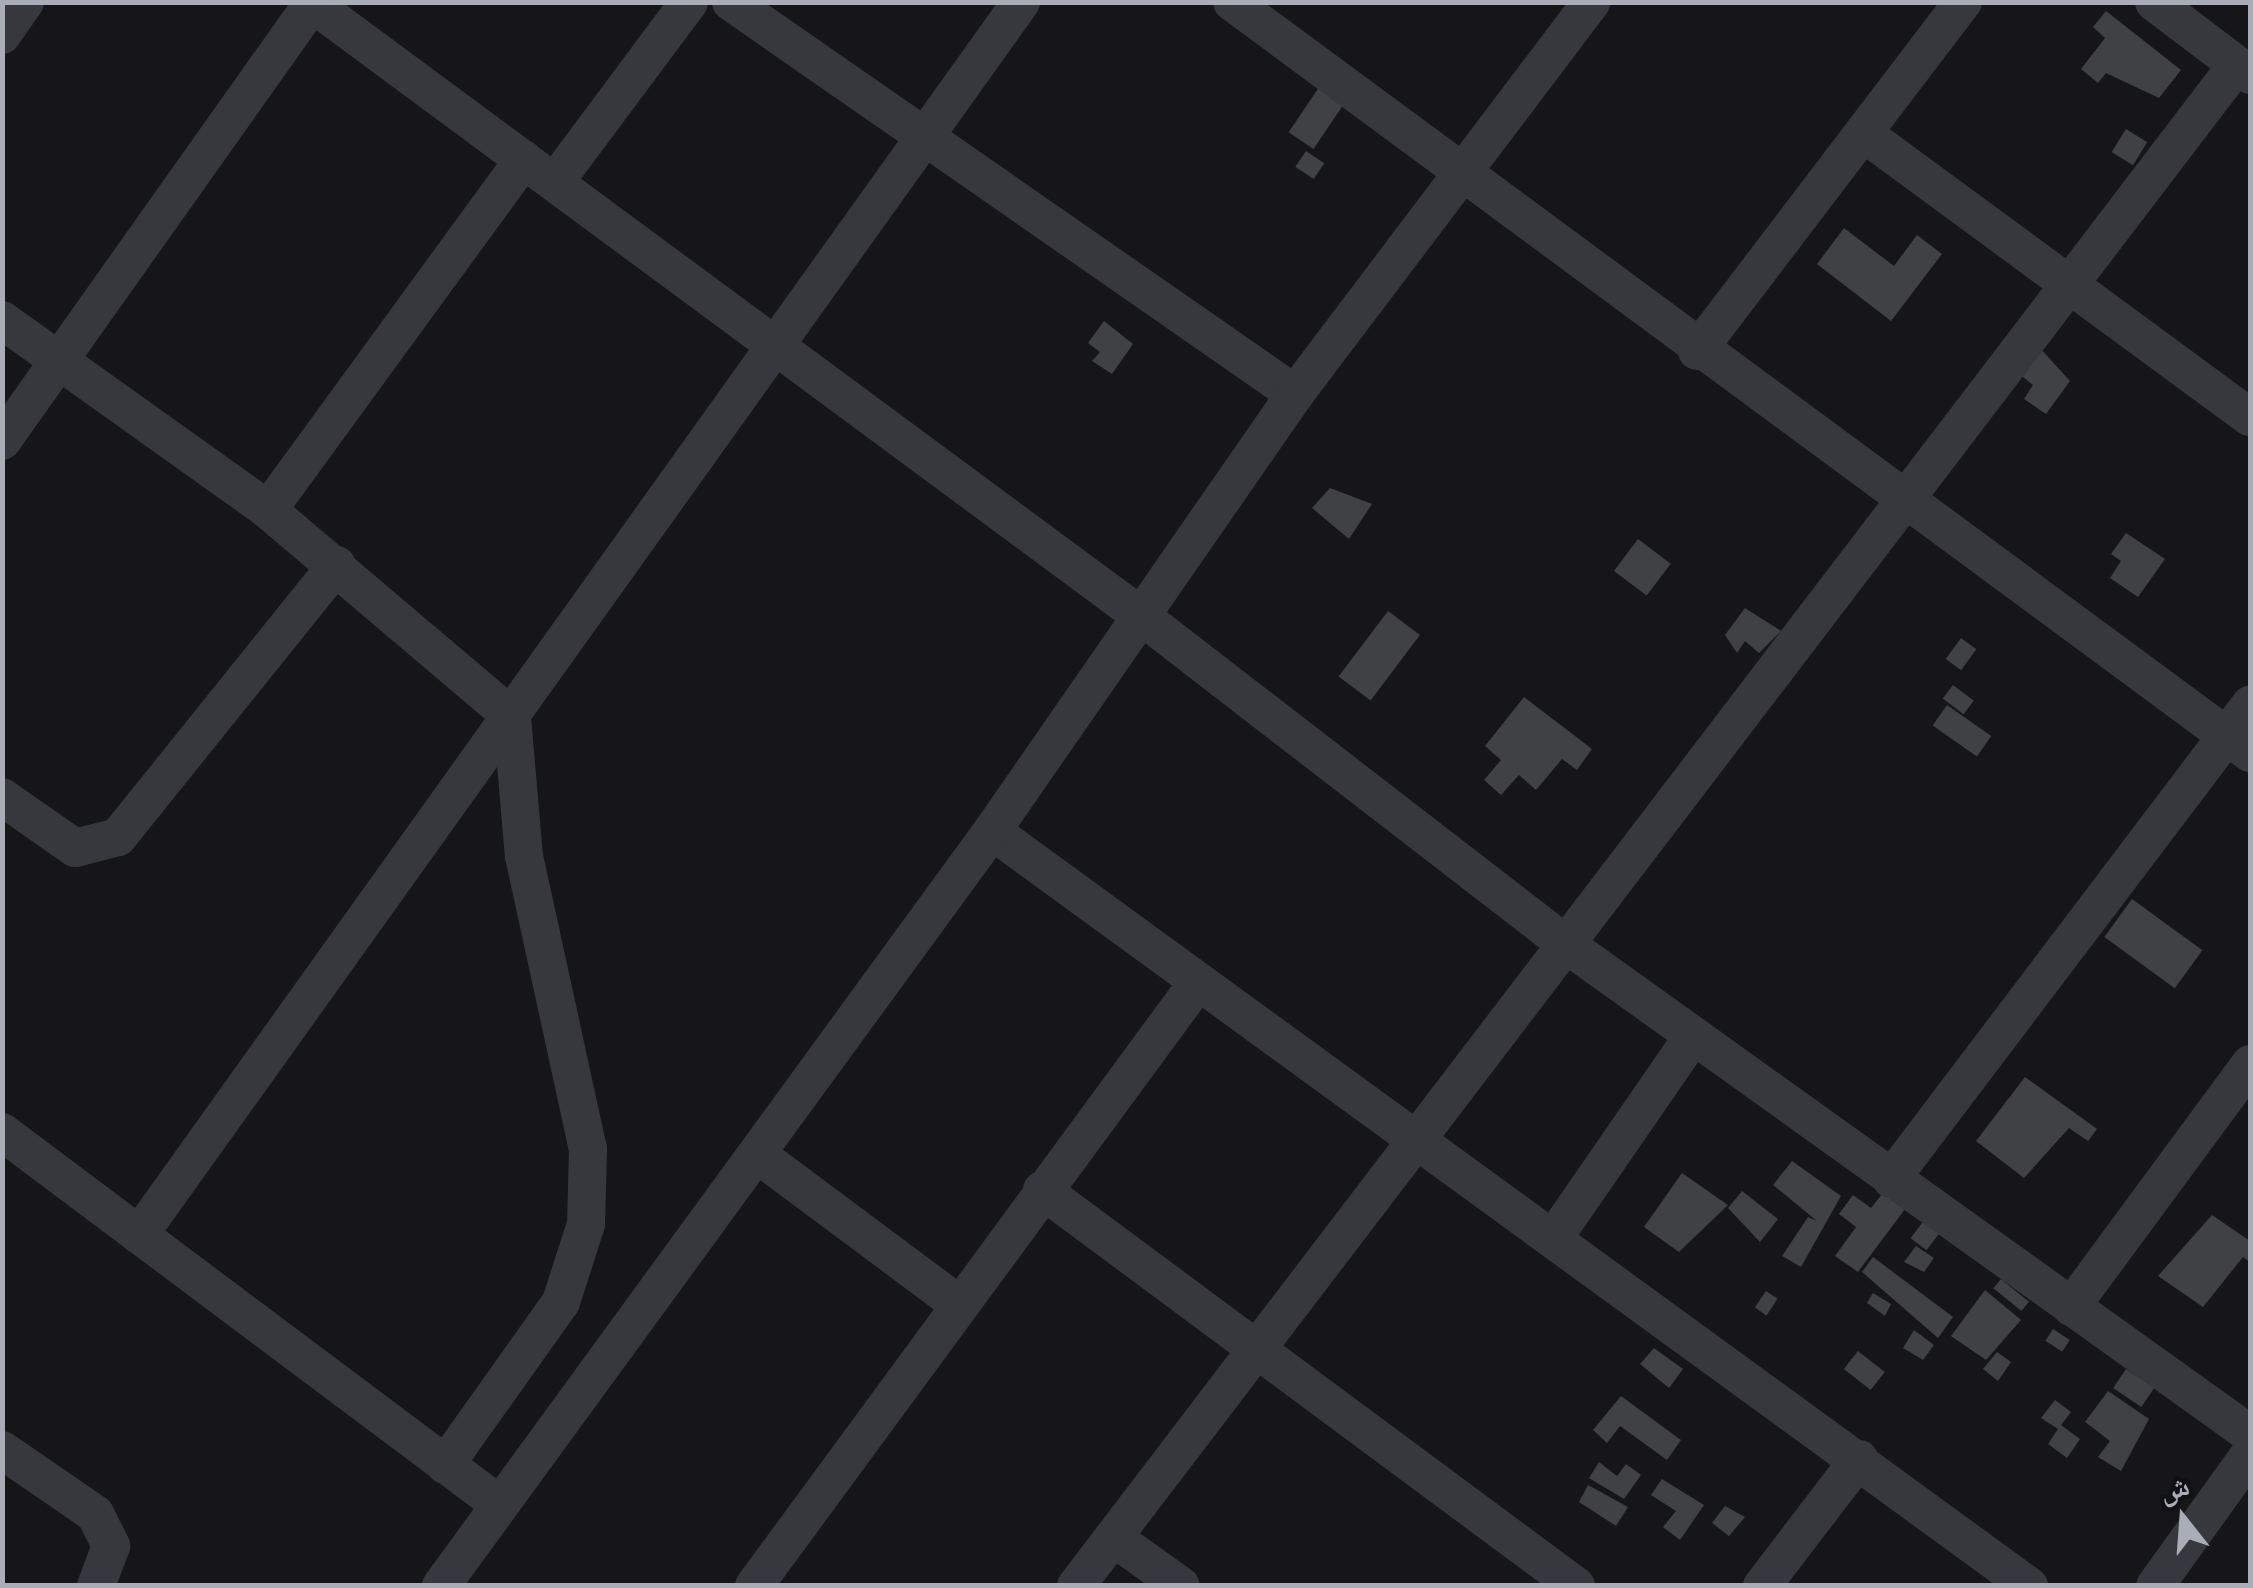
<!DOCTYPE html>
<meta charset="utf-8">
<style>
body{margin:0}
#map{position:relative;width:2253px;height:1588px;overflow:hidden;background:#161618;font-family:Arial,"Noto Naskh Arabic",sans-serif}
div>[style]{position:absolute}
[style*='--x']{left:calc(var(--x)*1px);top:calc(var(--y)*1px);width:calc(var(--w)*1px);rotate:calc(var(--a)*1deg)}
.building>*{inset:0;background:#404145;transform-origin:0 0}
.minor>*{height:38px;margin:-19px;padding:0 19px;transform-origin:19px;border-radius:19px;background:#37383d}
span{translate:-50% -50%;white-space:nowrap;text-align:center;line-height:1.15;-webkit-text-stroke:9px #111113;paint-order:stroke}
.frame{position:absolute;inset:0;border:5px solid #a8adb8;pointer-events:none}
.north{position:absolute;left:2133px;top:1468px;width:100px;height:100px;-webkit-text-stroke:8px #111113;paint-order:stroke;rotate:343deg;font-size:28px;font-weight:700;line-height:40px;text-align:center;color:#a8adb8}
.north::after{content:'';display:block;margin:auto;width:35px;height:45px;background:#a8adb8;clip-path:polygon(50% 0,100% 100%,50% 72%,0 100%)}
</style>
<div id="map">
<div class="building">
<div style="clip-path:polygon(2106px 11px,2181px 70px,2159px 98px,2106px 73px,2098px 83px,2081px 69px,2105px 38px,2093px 27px)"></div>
<div style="left:1330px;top:71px;width:30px;height:74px;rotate:34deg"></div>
<div style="left:2126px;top:129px;width:25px;height:27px;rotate:32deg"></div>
<div style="left:1306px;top:151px;width:22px;height:19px;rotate:34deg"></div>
<div style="clip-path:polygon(1844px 228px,1894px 266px,1917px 235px,1942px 254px,1891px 321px,1817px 264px)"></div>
<div style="clip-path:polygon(1104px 321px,1133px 344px,1112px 374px,1092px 361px,1100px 352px,1088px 343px)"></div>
<div style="clip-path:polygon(2038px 346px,2070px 381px,2046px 414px,2024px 399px,2033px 385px,2018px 373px)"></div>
<div style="clip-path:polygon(1330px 488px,1372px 504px,1349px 539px,1312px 508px)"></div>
<div style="clip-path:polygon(2126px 533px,2165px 559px,2138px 597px,2110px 578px,2121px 561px,2111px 554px)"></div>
<div style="left:1638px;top:539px;width:41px;height:40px;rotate:37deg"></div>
<div style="clip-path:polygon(1745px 608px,1781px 631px,1759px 653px,1745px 641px,1737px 653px,1725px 635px)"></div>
<div style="left:1388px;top:611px;width:40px;height:82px;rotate:37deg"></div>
<div style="left:1961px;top:638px;width:19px;height:26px;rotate:36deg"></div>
<div style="left:1953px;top:685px;width:26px;height:17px;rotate:37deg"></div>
<div style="clip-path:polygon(1524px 697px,1592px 749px,1577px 770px,1562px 759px,1536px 790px,1519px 775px,1501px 795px,1484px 780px,1501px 760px,1485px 746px)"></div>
<div style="left:1947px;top:705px;width:54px;height:25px;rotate:35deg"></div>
<div style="left:2132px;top:899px;width:87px;height:47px;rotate:36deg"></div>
<div style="clip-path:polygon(2025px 1077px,2097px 1129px,2088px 1141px,2069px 1128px,2024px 1178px,1976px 1141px)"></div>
<div style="clip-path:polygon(1792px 1161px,1841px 1196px,1801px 1267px,1782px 1256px,1808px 1217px,1817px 1221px,1773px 1185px)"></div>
<div style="clip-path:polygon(1682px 1173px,1728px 1205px,1679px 1252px,1644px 1227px)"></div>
<div style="clip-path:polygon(1886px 1189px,1908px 1205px,1858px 1272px,1835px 1256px,1856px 1227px,1839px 1214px,1853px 1195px,1871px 1208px)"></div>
<div style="clip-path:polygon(1742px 1191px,1778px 1219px,1760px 1242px,1728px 1208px)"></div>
<div style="clip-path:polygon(2212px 1215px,2250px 1241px,2250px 1262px,2243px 1257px,2203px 1307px,2158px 1276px)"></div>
<div style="left:1925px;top:1219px;width:20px;height:24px;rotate:37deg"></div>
<div style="clip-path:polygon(1916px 1246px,1934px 1258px,1924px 1272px,1904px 1262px)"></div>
<div style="clip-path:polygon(1873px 1257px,1953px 1317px,1938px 1338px,1862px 1272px)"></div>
<div style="left:2001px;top:1279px;width:36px;height:12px;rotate:39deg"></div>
<div style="clip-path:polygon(1985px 1290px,2021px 1320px,1986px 1360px,1951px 1336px)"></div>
<div style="left:1766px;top:1291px;width:14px;height:20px;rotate:34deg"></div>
<div style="clip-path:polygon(1873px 1293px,1891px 1304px,1885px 1316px,1867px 1303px)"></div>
<div style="left:2053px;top:1329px;width:20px;height:14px;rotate:33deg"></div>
<div style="clip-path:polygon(1914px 1330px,1934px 1345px,1923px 1360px,1903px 1348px)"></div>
<div style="clip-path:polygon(1654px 1348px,1683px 1369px,1669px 1388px,1640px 1364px)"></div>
<div style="left:1858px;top:1351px;width:34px;height:23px;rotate:38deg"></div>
<div style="clip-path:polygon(1997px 1352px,2011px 1362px,1998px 1381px,1983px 1369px)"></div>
<div style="left:2126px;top:1369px;width:34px;height:23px;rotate:34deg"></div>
<div style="clip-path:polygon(2108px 1391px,2149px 1419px,2121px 1471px,2098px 1457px,2110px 1441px,2085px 1422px)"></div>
<div style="clip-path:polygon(1621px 1396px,1681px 1440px,1667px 1460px,1620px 1426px,1607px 1443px,1593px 1430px)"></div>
<div style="clip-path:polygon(2055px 1400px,2071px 1412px,2061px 1425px,2080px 1439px,2067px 1458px,2048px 1444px,2058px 1429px,2041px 1418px)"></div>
<div style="clip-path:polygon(1599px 1462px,1617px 1476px,1626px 1464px,1641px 1475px,1624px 1499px,1589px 1478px)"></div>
<div style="clip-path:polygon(1662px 1479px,1704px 1505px,1680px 1540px,1663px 1527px,1676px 1511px,1651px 1495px)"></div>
<div style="clip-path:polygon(1588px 1485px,1628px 1507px,1616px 1526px,1579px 1502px)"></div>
<div style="clip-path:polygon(1725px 1506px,1745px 1517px,1729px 1536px,1712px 1523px)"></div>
</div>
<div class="minor">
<div style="--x:310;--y:2;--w:1033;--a:36.46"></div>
<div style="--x:1141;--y:616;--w:538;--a:37.68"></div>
<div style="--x:1567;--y:945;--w:840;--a:35.6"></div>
<div style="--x:731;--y:2;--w:687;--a:34.8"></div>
<div style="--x:1232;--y:2;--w:1265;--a:36.42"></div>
<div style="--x:2154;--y:2;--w:121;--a:37.2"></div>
<div style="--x:2;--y:35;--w:40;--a:-55.1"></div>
<div style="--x:1863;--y:133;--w:480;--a:36.3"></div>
<div style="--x:555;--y:182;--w:224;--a:-53.3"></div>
<div style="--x:2;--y:320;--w:327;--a:35.5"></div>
<div style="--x:268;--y:510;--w:320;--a:40.3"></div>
<div style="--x:512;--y:717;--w:140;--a:85.1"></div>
<div style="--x:524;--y:856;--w:300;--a:77.7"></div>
<div style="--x:588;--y:1149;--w:75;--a:91.5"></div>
<div style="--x:586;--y:1224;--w:82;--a:107.8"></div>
<div style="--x:561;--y:1302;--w:200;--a:125.4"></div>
<div style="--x:1697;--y:351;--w:439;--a:-52.7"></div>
<div style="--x:2;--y:441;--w:536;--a:-54.65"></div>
<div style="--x:268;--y:510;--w:434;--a:-53.9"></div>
<div style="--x:2;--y:797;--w:89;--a:34.9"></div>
<div style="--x:75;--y:848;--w:44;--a:-14.3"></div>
<div style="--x:118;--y:837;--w:349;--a:-51.2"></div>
<div style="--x:992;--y:831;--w:1283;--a:36.06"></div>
<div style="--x:2;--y:1132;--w:622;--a:36.83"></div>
<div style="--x:757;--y:1154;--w:251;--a:36.7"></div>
<div style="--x:1891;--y:1179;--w:595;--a:-52.86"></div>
<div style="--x:1042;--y:1190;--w:665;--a:36.56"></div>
<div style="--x:139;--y:1235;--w:1516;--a:-54.42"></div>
<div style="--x:1553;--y:1239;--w:247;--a:-55.4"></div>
<div style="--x:2071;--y:1307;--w:302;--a:-53.6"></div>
<div style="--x:2;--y:1450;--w:113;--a:34.5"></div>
<div style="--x:95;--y:1514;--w:36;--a:63"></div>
<div style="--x:111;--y:1546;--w:43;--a:110.6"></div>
<div style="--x:1114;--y:1538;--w:82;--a:35.6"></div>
<div style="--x:441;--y:1586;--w:935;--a:-53.88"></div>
<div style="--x:992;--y:831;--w:532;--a:-55.26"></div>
<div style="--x:1295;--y:394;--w:491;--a:-52.9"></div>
<div style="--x:754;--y:1586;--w:750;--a:-53.68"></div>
<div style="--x:1076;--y:1586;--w:1913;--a:-52.65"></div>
<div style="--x:1762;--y:1586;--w:160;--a:-52.6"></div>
<div style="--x:2155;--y:1586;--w:163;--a:-54.3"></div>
</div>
<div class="frame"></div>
<div class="north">ش</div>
</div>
